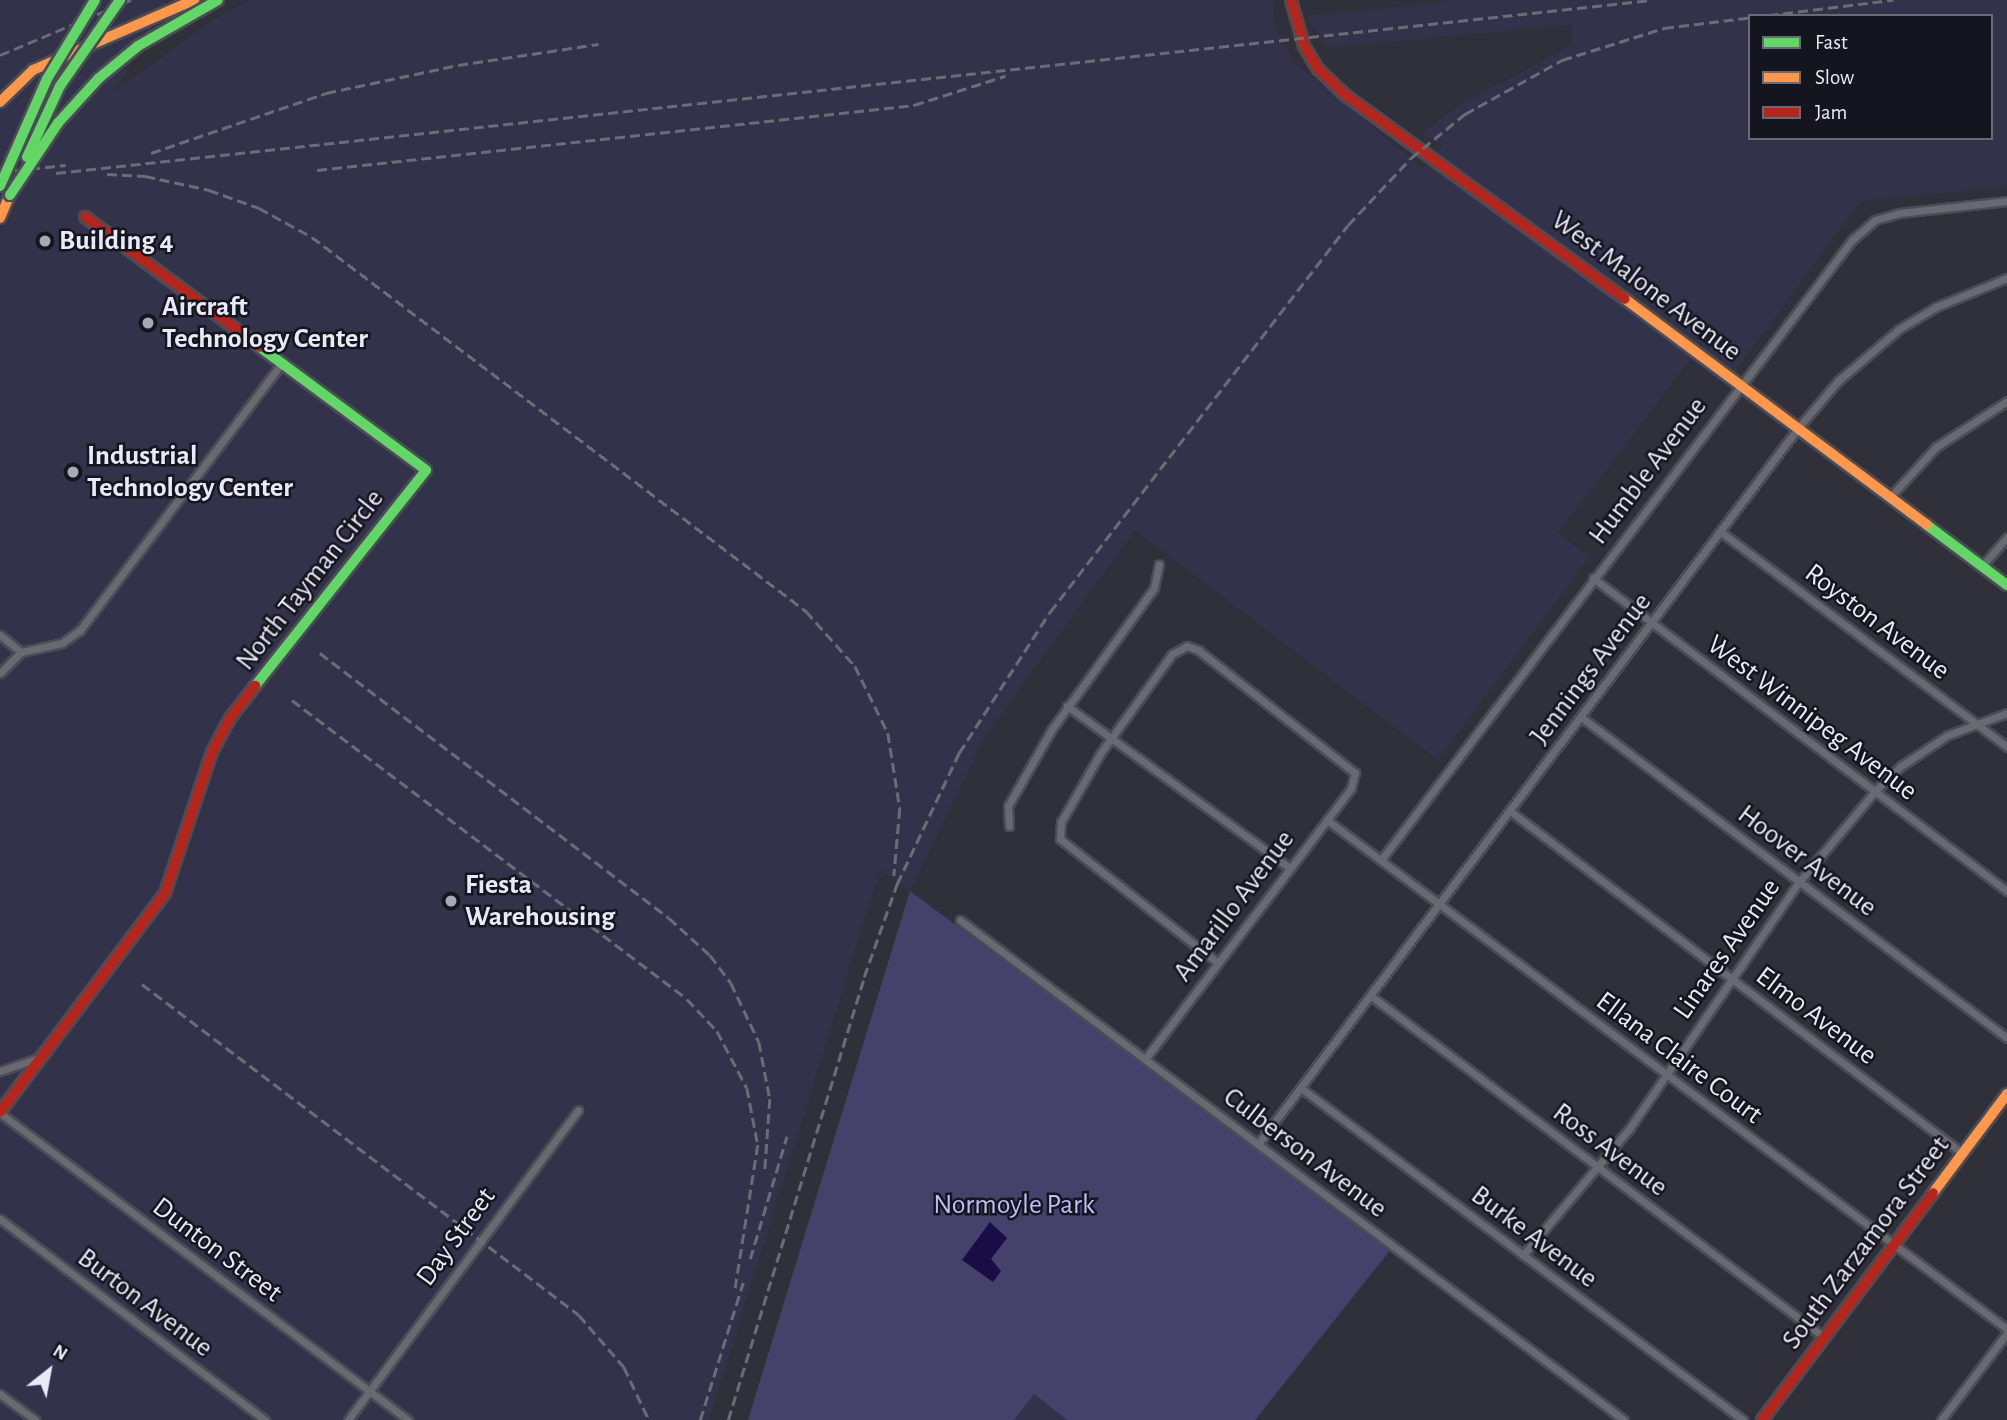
<!DOCTYPE html>
<style>
body{margin:0}
#map{position:relative;width:2007px;height:1420px;overflow:hidden;background:#30303b;font-family:"Alegreya Sans",sans-serif}
div>[style]{position:absolute}
[style*='--x']{left:calc(var(--x)*1px);top:calc(var(--y)*1px);width:calc(var(--w)*1px);rotate:calc(var(--a)*1deg)}
.built>*{inset:0;background:#33324b}
.green>*{inset:0;background:#44426b}
.water>*{inset:0;background:#1a0c44}
.roads{filter:drop-shadow(2px 0 #4b4c55) drop-shadow(-2px 0 #4b4c55) drop-shadow(0 2px #4b4c55) drop-shadow(0 -2px #4b4c55)}
.street>*{height:7px;margin:-3.5px;padding:0 3.5px;transform-origin:3.5px;border-radius:3.5px;background:#696972}
.fast>*{height:10px;margin:-5px;padding:0 5px;transform-origin:5px;border-radius:5px;background:#63d668}
.slow>*{height:10px;margin:-5px;padding:0 5px;transform-origin:5px;border-radius:5px;background:#ff974d}
.jam>*{height:10px;margin:-5px;padding:0 5px;transform-origin:5px;border-radius:5px;background:#b3261e}
.rail>*{height:2.5px;margin-top:-1.25px;transform-origin:0;background:repeating-linear-gradient(90deg,#6c6c76 0 10px,transparent 0 15px)}
.bridges{filter:drop-shadow(2px 0 #4b4c55) drop-shadow(-2px 0 #4b4c55) drop-shadow(0 2px #4b4c55) drop-shadow(0 -2px #4b4c55)}
.fast-bridge>*{height:10px;margin:-5px;padding:0 5px;transform-origin:5px;border-radius:5px;background:#63d668}
.dots>*{width:19px;height:19px;translate:-50% -50%;box-sizing:border-box;border:4px solid #15151f;border-radius:50%}
span{translate:-50% -50%;white-space:nowrap;text-align:center;line-height:1.15;-webkit-text-stroke:5px #15151f;paint-order:stroke}
.poi-label{font-size:28px;color:#e9eaf8;font-weight:700}
.left{translate:0 -50%;text-align:left}
.street-label{font-size:28px;color:#e9eaf8}
.park-label{font-size:28px;color:#bebdf7}
.legend{position:absolute;left:1748px;top:14px;width:245px;height:126px;box-sizing:border-box;background:#15151f;border:2px solid #6a6a76;margin:0;padding:9px 12px;list-style:none;font-size:21px;color:#e9eaf8}
.legend li{display:flex;align-items:center;gap:14px;height:35px}
.legend b{width:35px;border:2px solid #6a6a76}
.north{position:absolute;left:14px;top:1336px;width:70px;height:70px;-webkit-text-stroke:5px #15151f;paint-order:stroke;rotate:31deg;font-size:19px;font-weight:700;line-height:28px;text-align:center;color:#e9eaf8}
.north::after{content:'';display:block;margin:auto;width:24px;height:32px;background:#e9eaf8;clip-path:polygon(50% 0,100% 100%,50% 72%,0 100%)}
</style>
<div id="map">
<div class="built">
<div style="clip-path:polygon(evenodd,0 0,168px 0,114px 92px,216px 18px,250px 0,1275px 0,1273px 21px,1295px 63px,1422px 168px,1442px 146px,1422px 134px,1458px 106px,1572px 45px,1572px 24px,1327px 48px,1307px 16px,1463px 0,2007px 0,2007px 186px,1861px 201px,1725px 384px,1690px 359px,1558px 533px,1590px 557px,1438px 760px,1135px 530px,983px 739px,910px 891px,880px 869px,709px 1420px,0 1420px,0 233px,12px 207px,0 207px,0 0,1750px 16px,1991px 16px,1991px 138px,1750px 138px,1750px 16px)"></div>
<div style="clip-path:polygon(1034px 1394px,1067px 1420px,1014px 1420px)"></div>
</div>
<div class="green">
<div style="clip-path:polygon(910px 891px,1391px 1249px,1255px 1420px,1067px 1420px,1034px 1394px,1014px 1420px,748px 1420px)"></div>
</div>
<div class="water">
<div style="clip-path:polygon(990px 1222px,1007px 1238px,991px 1259px,1001px 1271px,993px 1282px,962px 1260px)"></div>
</div>
<div class="roads">
<div class="street">
<div style="--x:1890;--y:497;--w:68;--a:-47.4"></div>
<div style="--x:1936;--y:447;--w:85;--a:-32.9"></div>
<div style="--x:1721;--y:532;--w:358;--a:36.9"></div>
<div style="--x:1982;--y:566;--w:38;--a:-49"></div>
<div style="--x:1593;--y:578;--w:519;--a:37.09"></div>
<div style="--x:0;--y:635;--w:27;--a:39"></div>
<div style="--x:0;--y:673;--w:30;--a:-45"></div>
<div style="--x:21;--y:652;--w:42;--a:-12.4"></div>
<div style="--x:62;--y:643;--w:22;--a:-36"></div>
<div style="--x:80;--y:630;--w:336;--a:-52.9"></div>
<div style="--x:1067;--y:706;--w:274;--a:36"></div>
<div style="--x:1581;--y:717;--w:533;--a:37"></div>
<div style="--x:1510;--y:811;--w:567;--a:37.11"></div>
<div style="--x:1327;--y:820;--w:849;--a:36.82"></div>
<div style="--x:1009;--y:826;--w:20;--a:-93"></div>
<div style="--x:1008;--y:806;--w:89;--a:-60.3"></div>
<div style="--x:1052;--y:729;--w:174;--a:-54.1"></div>
<div style="--x:1154;--y:588;--w:24;--a:-78"></div>
<div style="--x:1381;--y:860;--w:779;--a:-52.78"></div>
<div style="--x:1852;--y:240;--w:30;--a:-41"></div>
<div style="--x:1875;--y:220;--w:25;--a:-16"></div>
<div style="--x:1899;--y:213;--w:109;--a:-6.3"></div>
<div style="--x:960;--y:920;--w:831;--a:36.98"></div>
<div style="--x:1371;--y:996;--w:568;--a:36.99"></div>
<div style="--x:1145;--y:1059;--w:300;--a:-52.7"></div>
<div style="--x:1327;--y:820;--w:40;--a:-53"></div>
<div style="--x:1351;--y:788;--w:16;--a:-75"></div>
<div style="--x:1355;--y:773;--w:199;--a:-141.9"></div>
<div style="--x:1198;--y:650;--w:12;--a:-160"></div>
<div style="--x:1187;--y:646;--w:17;--a:152"></div>
<div style="--x:1172;--y:654;--w:123;--a:125.8"></div>
<div style="--x:1100;--y:754;--w:78;--a:119.8"></div>
<div style="--x:1061;--y:822;--w:17;--a:93"></div>
<div style="--x:1060;--y:839;--w:199;--a:38.1"></div>
<div style="--x:0;--y:1071;--w:43;--a:-18.9"></div>
<div style="--x:1301;--y:1088;--w:553;--a:36.91"></div>
<div style="--x:0;--y:1113;--w:511;--a:36.96"></div>
<div style="--x:1258;--y:1144;--w:897;--a:-52.98"></div>
<div style="--x:1798;--y:428;--w:62;--a:-49.6"></div>
<div style="--x:1838;--y:381;--w:80;--a:-40.4"></div>
<div style="--x:1899;--y:329;--w:43;--a:-30.7"></div>
<div style="--x:1936;--y:307;--w:77;--a:-22.2"></div>
<div style="--x:0;--y:1219;--w:333;--a:37.2"></div>
<div style="--x:1523;--y:1255;--w:165;--a:-49.9"></div>
<div style="--x:1629;--y:1129;--w:300;--a:-55.5"></div>
<div style="--x:1799;--y:882;--w:119;--a:-50.1"></div>
<div style="--x:1875;--y:791;--w:36;--a:-44"></div>
<div style="--x:1901;--y:766;--w:56;--a:-33.4"></div>
<div style="--x:1948;--y:735;--w:63;--a:-20.4"></div>
<div style="--x:0;--y:1394;--w:44;--a:36.6"></div>
<div style="--x:348;--y:1420;--w:386;--a:-53.4"></div>
<div style="--x:1941;--y:1420;--w:109;--a:-52.8"></div>
</div>
<div class="fast">
<div style="--x:1927;--y:525;--w:100;--a:36.9"></div>
<div style="--x:255;--y:686;--w:275;--a:-51.6"></div>
<div style="--x:426;--y:470;--w:207;--a:-143.5"></div>
</div>
<div class="slow">
<div style="--x:0;--y:102;--w:46;--a:-44.1"></div>
<div style="--x:33;--y:70;--w:176;--a:-23.5"></div>
<div style="--x:0;--y:218;--w:25;--a:-67"></div>
<div style="--x:1625;--y:299;--w:377;--a:36.8"></div>
<div style="--x:1933;--y:1193;--w:124;--a:-53.2"></div>
</div>
<div class="jam">
<div style="--x:1291;--y:0;--w:48;--a:74.2"></div>
<div style="--x:1304;--y:46;--w:27;--a:59"></div>
<div style="--x:1318;--y:69;--w:37;--a:44"></div>
<div style="--x:1345;--y:95;--w:346;--a:36.1"></div>
<div style="--x:85;--y:217;--w:218;--a:36.6"></div>
<div style="--x:0;--y:1112;--w:274;--a:-53"></div>
<div style="--x:165;--y:893;--w:149;--a:-71.6"></div>
<div style="--x:212;--y:752;--w:38;--a:-62"></div>
<div style="--x:230;--y:718;--w:41;--a:-52"></div>
<div style="--x:1762;--y:1420;--w:284;--a:-53"></div>
</div>
</div>
<div class="rail">
<div style="--x:0;--y:55;--w:142;--a:-22.8"></div>
<div style="--x:151;--y:153;--w:185;--a:-18.9"></div>
<div style="--x:326;--y:93;--w:135;--a:-12"></div>
<div style="--x:458;--y:65;--w:142;--a:-8.5"></div>
<div style="--x:317;--y:170;--w:601;--a:-6.21"></div>
<div style="--x:914;--y:105;--w:96;--a:-17.7"></div>
<div style="--x:0;--y:172;--w:66;--a:-6.1"></div>
<div style="--x:56;--y:173;--w:1604;--a:-6.19"></div>
<div style="--x:107;--y:174;--w:38;--a:3"></div>
<div style="--x:145;--y:176;--w:66;--a:12.3"></div>
<div style="--x:209;--y:190;--w:53;--a:19.8"></div>
<div style="--x:259;--y:208;--w:60;--a:28.7"></div>
<div style="--x:312;--y:237;--w:620;--a:37.13"></div>
<div style="--x:806;--y:611;--w:74;--a:48.3"></div>
<div style="--x:855;--y:666;--w:75;--a:63.8"></div>
<div style="--x:888;--y:733;--w:77;--a:81"></div>
<div style="--x:900;--y:809;--w:67;--a:95.1"></div>
<div style="--x:320;--y:653;--w:438;--a:37.2"></div>
<div style="--x:669;--y:918;--w:55;--a:42.1"></div>
<div style="--x:710;--y:955;--w:35;--a:53"></div>
<div style="--x:731;--y:983;--w:65;--a:64.6"></div>
<div style="--x:759;--y:1042;--w:58;--a:79.1"></div>
<div style="--x:770;--y:1099;--w:72;--a:94"></div>
<div style="--x:292;--y:700;--w:495;--a:37.1"></div>
<div style="--x:687;--y:999;--w:44;--a:46.8"></div>
<div style="--x:717;--y:1031;--w:64;--a:62.2"></div>
<div style="--x:747;--y:1088;--w:58;--a:79.1"></div>
<div style="--x:758;--y:1145;--w:148;--a:99"></div>
<div style="--x:142;--y:984;--w:548;--a:37.14"></div>
<div style="--x:579;--y:1315;--w:69;--a:49.1"></div>
<div style="--x:624;--y:1367;--w:59;--a:64.7"></div>
<div style="--x:750;--y:1259;--w:128;--a:-73.3"></div>
<div style="--x:700;--y:1420;--w:144;--a:-72.6"></div>
<div style="--x:728;--y:1420;--w:463;--a:-72.9"></div>
<div style="--x:864;--y:977;--w:99;--a:-70.5"></div>
<div style="--x:897;--y:884;--w:145;--a:-64.7"></div>
<div style="--x:959;--y:753;--w:168;--a:-57.2"></div>
<div style="--x:1050;--y:612;--w:488;--a:-52.4"></div>
<div style="--x:1348;--y:225;--w:92;--a:-46.8"></div>
<div style="--x:1411;--y:158;--w:70;--a:-39.2"></div>
<div style="--x:1465;--y:114;--w:111;--a:-29.1"></div>
<div style="--x:1562;--y:60;--w:107;--a:-17.4"></div>
<div style="--x:1664;--y:28;--w:231;--a:-7"></div>
</div>
<div class="bridges">
<div class="fast-bridge">
<div style="--x:27;--y:157;--w:78;--a:-65.1"></div>
<div style="--x:60;--y:86;--w:105;--a:-55.1"></div>
<div style="--x:0;--y:186;--w:117;--a:-66.3"></div>
<div style="--x:47;--y:79;--w:92;--a:-58.7"></div>
<div style="--x:10;--y:195;--w:87;--a:-56.3"></div>
<div style="--x:58;--y:123;--w:61;--a:-47.7"></div>
<div style="--x:99;--y:78;--w:50;--a:-39.4"></div>
<div style="--x:138;--y:46;--w:92;--a:-29.9"></div>
</div>
</div>
<div class="dots">
<div style="left:45px;top:241px;background:#a8a9b6"></div>
<div style="left:148px;top:323px;background:#a8a9b6"></div>
<div style="left:73px;top:472px;background:#a8a9b6"></div>
<div style="left:451px;top:901px;background:#a8a9b6"></div>
</div>
<div class="poi-label">
<span class="left" style="left:59px;top:241px">Building 4</span>
<span class="left" style="left:162px;top:323px">Aircraft<br>Technology Center</span>
<span class="left" style="left:87px;top:472px">Industrial<br>Technology Center</span>
<span class="left" style="left:465px;top:901px">Fiesta<br>Warehousing</span>
</div>
<div class="street-label">
<span style="left:1646px;top:286px;rotate:37deg">West Malone Avenue</span>
<span style="left:1648px;top:471px;rotate:-53deg">Humble Avenue</span>
<span style="left:310px;top:580px;rotate:-52deg">North Tayman Circle</span>
<span style="left:1877px;top:622px;rotate:37deg">Royston Avenue</span>
<span style="left:1591px;top:669px;rotate:-53deg">Jennings Avenue</span>
<span style="left:1812px;top:718px;rotate:37deg">West Winnipeg Avenue</span>
<span style="left:1807px;top:861px;rotate:37deg">Hoover Avenue</span>
<span style="left:1234px;top:906px;rotate:-53deg">Amarillo Avenue</span>
<span style="left:1727px;top:949px;rotate:-55deg">Linares Avenue</span>
<span style="left:1816px;top:1016px;rotate:37deg">Elmo Avenue</span>
<span style="left:1679px;top:1058px;rotate:37deg">Ellana Claire Court</span>
<span style="left:1610px;top:1150px;rotate:37deg">Ross Avenue</span>
<span style="left:1305px;top:1153px;rotate:37deg">Culberson Avenue</span>
<span style="left:456px;top:1237px;rotate:-54deg">Day Street</span>
<span style="left:1534px;top:1237px;rotate:37deg">Burke Avenue</span>
<span style="left:1866px;top:1243px;rotate:-53deg">South Zarzamora Street</span>
<span style="left:217px;top:1250px;rotate:37deg">Dunton Street</span>
<span style="left:145px;top:1303px;rotate:37deg">Burton Avenue</span>
</div>
<div class="park-label">
<span style="left:1014px;top:1205px">Normoyle Park</span>
</div>
<ul class="legend">
<li><b style="height:9px;background:#63d668"></b>Fast</li>
<li><b style="height:9px;background:#ff974d"></b>Slow</li>
<li><b style="height:9px;background:#b3261e"></b>Jam</li>
</ul>
<div class="north">N</div>
</div>
